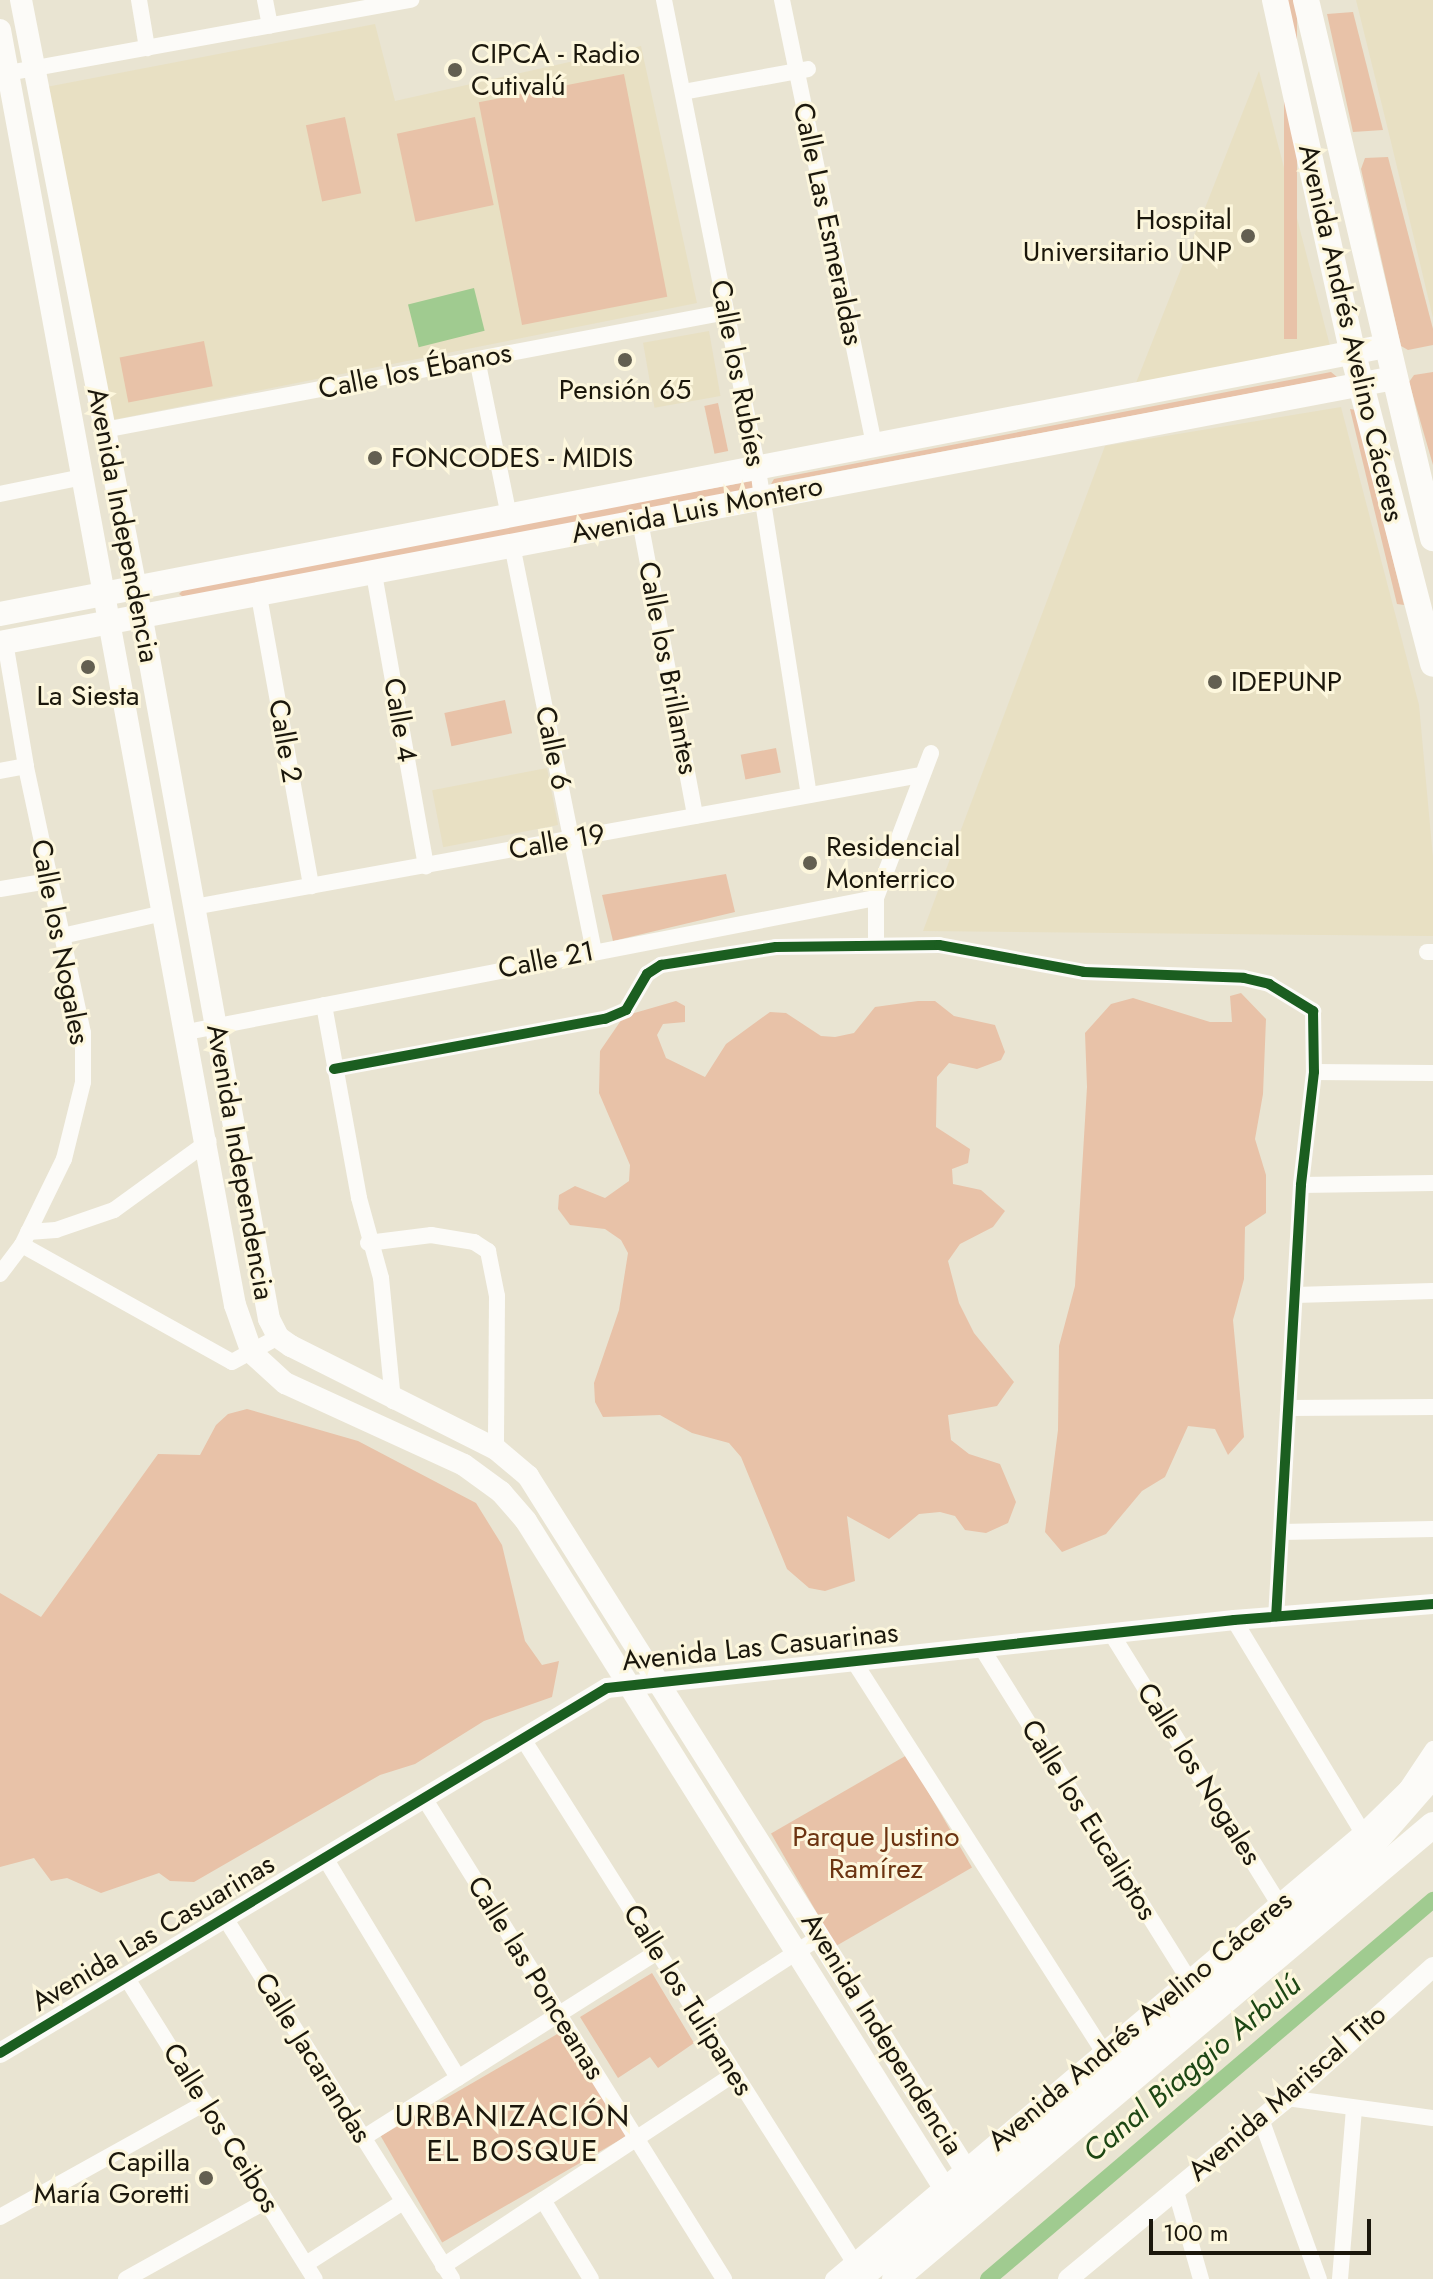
<!DOCTYPE html>
<meta charset="utf-8">
<style>
body{margin:0}
#map{position:relative;width:1433px;height:2279px;overflow:hidden;background:#e9e4d2;font-family:Jost,sans-serif}
div>[style]{position:absolute}
[style*='--x']{left:calc(var(--x)*1px);top:calc(var(--y)*1px);width:calc(var(--w)*1px);rotate:calc(var(--a)*1deg)}
.built>*{inset:0;background:#e8e0c3;transform-origin:0 0}
.green>*{inset:0;background:#e8c2a8;transform-origin:0 0}
.water>*{inset:0;background:#a0cb90;transform-origin:0 0}
.canal>*{height:16px;margin:-8px;padding:0 8px;transform-origin:8px;border-radius:8px;background:#a0cb90}
.minor>*{height:16px;margin:-8px;padding:0 8px;transform-origin:8px;border-radius:8px;background:#fcfbf8}
.tertiary>*{height:20px;margin:-10px;padding:0 10px;transform-origin:10px;border-radius:10px;background:#fcfbf8}
.secondary>*{height:22px;margin:-11px;padding:0 11px;transform-origin:11px;border-radius:11px;background:#fcfbf8}
.primary>*{height:24px;margin:-12px;padding:0 12px;transform-origin:12px;border-radius:12px;background:#fcfbf8}
.trunk>*{height:26px;margin:-13px;padding:0 13px;transform-origin:13px;border-radius:13px;background:#fcfbf8}
.cycleway>*{height:10px;margin:-5px;padding:0 5px;transform-origin:5px;border-radius:5px;background:#1b5e20}
.dots>*{width:22px;height:22px;translate:-50% -50%;box-sizing:border-box;border:4px solid #fdf7dd;border-radius:50%}
span{translate:-50% -50%;white-space:nowrap;text-align:center;line-height:1.15;-webkit-text-stroke:6px #fdf7dd;paint-order:stroke}
.poi-label{font-size:28px;color:#1b170c}
.left{translate:0 -50%;text-align:left}
.right{translate:-100% -50%;text-align:right}
.street-label{font-size:28px;color:#1b170c}
.park-label{font-size:28px;color:#6c3411}
.water-label{font-size:30px;color:#1d4714;font-style:italic}
.neighbourhood-label{font-size:30px;color:#1b170c;letter-spacing:2px}
.scale{position:absolute;left:1149px;top:2219px;width:222px;height:36px;box-sizing:border-box;border:4px solid #1b170c;border-top:0;padding-left:10px;font-size:24px;line-height:28px;white-space:nowrap;color:#1b170c;-webkit-text-stroke:6px #fdf7dd;paint-order:stroke}
</style>
<div id="map">
<div class="built">
<div style="clip-path:polygon(1356px 0,1433px 0,1433px 318px,1391px 142px)"></div>
<div style="clip-path:polygon(375px 24px,395px 101px,641px 46px,697px 303px,107px 421px,41px 88px)"></div>
<div style="clip-path:polygon(1259px 71px,1330px 346px,1136px 383px)"></div>
<div style="left:709px;top:331px;width:66px;height:67px;rotate:80deg"></div>
<div style="clip-path:polygon(1341px 407px,1419px 705px,1433px 858px,1433px 936px,923px 931px,1105px 446px)"></div>
<div style="left:547px;top:768px;width:58px;height:117px;rotate:79deg"></div>
</div>
<div class="green">
<div style="left:1284px;top:0;width:13px;height:339px"></div>
<div style="clip-path:polygon(1353px 12px,1383px 130px,1353px 132px,1327px 14px)"></div>
<div style="left:624px;top:74px;width:227px;height:148px;rotate:79deg"></div>
<div style="left:345px;top:117px;width:78px;height:40px;rotate:78deg"></div>
<div style="left:475px;top:117px;width:90px;height:80px;rotate:78deg"></div>
<div style="clip-path:polygon(1388px 157px,1433px 329px,1433px 345px,1408px 350px,1401px 346px,1361px 169px,1365px 158px)"></div>
<div style="left:204px;top:341px;width:46px;height:86px;rotate:79deg"></div>
<div style="clip-path:polygon(1331px 372px,1337px 377px,771px 484px,774px 479px)"></div>
<div style="clip-path:polygon(1433px 372px,1433px 465px,1409px 382px,1414px 375px)"></div>
<div style="left:718px;top:403px;width:49px;height:14px;rotate:78deg"></div>
<div style="clip-path:polygon(1350px 409px,1356px 410px,1404px 605px,1397px 604px)"></div>
<div style="clip-path:polygon(752px 481px,753px 492px,189px 601px,179px 594px,188px 585px)"></div>
<div style="left:505px;top:700px;width:34px;height:62px;rotate:78deg"></div>
<div style="left:776px;top:748px;width:25px;height:36px;rotate:79deg"></div>
<div style="clip-path:polygon(726px 874px,735px 912px,613px 941px,602px 895px)"></div>
<div style="clip-path:polygon(1241px 993px,1266px 1019px,1263px 1094px,1255px 1139px,1266px 1175px,1266px 1213px,1245px 1227px,1244px 1279px,1233px 1320px,1244px 1437px,1228px 1455px,1215px 1429px,1188px 1426px,1165px 1477px,1142px 1491px,1106px 1534px,1062px 1552px,1045px 1532px,1058px 1430px,1059px 1346px,1075px 1286px,1087px 1087px,1085px 1033px,1111px 1004px,1133px 998px,1210px 1022px,1232px 1022px,1230px 996px)"></div>
<div style="clip-path:polygon(676px 1001px,685px 1006px,685px 1022px,663px 1024px,657px 1035px,666px 1058px,705px 1077px,726px 1044px,770px 1012px,786px 1013px,821px 1036px,835px 1037px,854px 1033px,875px 1007px,918px 1001px,935px 1001px,954px 1016px,995px 1025px,1005px 1052px,1001px 1060px,977px 1069px,949px 1063px,937px 1077px,936px 1127px,970px 1149px,968px 1163px,952px 1169px,953px 1184px,981px 1190px,1005px 1211px,993px 1227px,960px 1244px,948px 1261px,959px 1303px,974px 1333px,1014px 1382px,997px 1406px,948px 1415px,951px 1440px,969px 1454px,1000px 1464px,1016px 1502px,1008px 1523px,986px 1533px,965px 1530px,955px 1516px,940px 1512px,919px 1514px,889px 1539px,847px 1516px,855px 1581px,825px 1591px,809px 1588px,787px 1569px,741px 1457px,729px 1443px,692px 1433px,660px 1415px,603px 1417px,595px 1402px,594px 1383px,619px 1310px,628px 1253px,621px 1240px,605px 1229px,570px 1225px,558px 1209px,559px 1195px,575px 1186px,605px 1198px,629px 1181px,630px 1165px,599px 1093px,600px 1051px,624px 1016px)"></div>
<div style="clip-path:polygon(247px 1409px,358px 1441px,476px 1503px,502px 1545px,525px 1641px,542px 1665px,559px 1661px,552px 1697px,484px 1721px,415px 1764px,380px 1775px,194px 1882px,170px 1881px,159px 1873px,101px 1893px,67px 1878px,51px 1881px,34px 1858px,0 1867px,0 1593px,41px 1617px,158px 1454px,200px 1455px,216px 1425px,228px 1414px)"></div>
<div style="left:907px;top:1755px;width:130px;height:157px;rotate:60deg"></div>
<div style="clip-path:polygon(652px 1973px,694px 2043px,658px 2068px,650px 2057px,618px 2078px,580px 2017px)"></div>
<div style="left:566px;top:2029px;width:123px;height:214px;rotate:60deg"></div>
</div>
<div class="water">
<div style="left:474px;top:288px;width:44px;height:68px;rotate:76deg"></div>
</div>
<div class="canal">
<div style="--x:988;--y:2279;--w:585;--a:-40.42"></div>
</div>
<div class="minor">
<div style="--x:139;--y:0;--w:49;--a:80.5"></div>
<div style="--x:265;--y:0;--w:26;--a:79"></div>
<div style="--x:664;--y:0;--w:479;--a:78.7"></div>
<div style="--x:758;--y:470;--w:329;--a:81.1"></div>
<div style="--x:782;--y:0;--w:458;--a:78.3"></div>
<div style="--x:8;--y:73;--w:410;--a:-10.3"></div>
<div style="--x:683;--y:92;--w:127;--a:-10.4"></div>
<div style="--x:477;--y:359;--w:160;--a:78.5"></div>
<div style="--x:104;--y:430;--w:633;--a:-10.74"></div>
<div style="--x:0;--y:494;--w:85;--a:-11.6"></div>
<div style="--x:640;--y:521;--w:300;--a:79.4"></div>
<div style="--x:512;--y:545;--w:413;--a:78.6"></div>
<div style="--x:374;--y:574;--w:297;--a:79.9"></div>
<div style="--x:259;--y:596;--w:295;--a:79.8"></div>
<div style="--x:0;--y:771;--w:26;--a:-11"></div>
<div style="--x:0;--y:889;--w:50;--a:-9.3"></div>
<div style="--x:194;--y:907;--w:739;--a:-10.29"></div>
<div style="--x:62;--y:936;--w:104;--a:-12.8"></div>
<div style="--x:876;--y:944;--w:46;--a:-90"></div>
<div style="--x:876;--y:898;--w:155;--a:-69.2"></div>
<div style="--x:1427;--y:952;--w:6;--a:0"></div>
<div style="--x:324;--y:1005;--w:196;--a:79.7"></div>
<div style="--x:359;--y:1198;--w:83;--a:74.6"></div>
<div style="--x:381;--y:1278;--w:124;--a:84.4"></div>
<div style="--x:187;--y:1032;--w:702;--a:-11.01"></div>
<div style="--x:334;--y:1069;--w:276;--a:-10.5"></div>
<div style="--x:605;--y:1019;--w:23;--a:-23"></div>
<div style="--x:626;--y:1010;--w:42;--a:-59.7"></div>
<div style="--x:647;--y:974;--w:17;--a:-33"></div>
<div style="--x:661;--y:965;--w:116;--a:-8.9"></div>
<div style="--x:776;--y:947;--w:163;--a:-0.7"></div>
<div style="--x:939;--y:945;--w:147;--a:10.5"></div>
<div style="--x:1084;--y:972;--w:160;--a:2.1"></div>
<div style="--x:1244;--y:978;--w:26;--a:13"></div>
<div style="--x:1269;--y:984;--w:52;--a:31.5"></div>
<div style="--x:1313;--y:1011;--w:61;--a:89.1"></div>
<div style="--x:1314;--y:1072;--w:114;--a:96.6"></div>
<div style="--x:1301;--y:1185;--w:432;--a:93.3"></div>
<div style="--x:1314;--y:1072;--w:119;--a:0.5"></div>
<div style="--x:1301;--y:1185;--w:132;--a:-0.9"></div>
<div style="--x:28;--y:1232;--w:28;--a:-4"></div>
<div style="--x:56;--y:1230;--w:61;--a:-19"></div>
<div style="--x:114;--y:1210;--w:117;--a:-36"></div>
<div style="--x:368;--y:1243;--w:64;--a:-7.2"></div>
<div style="--x:431;--y:1235;--w:44;--a:9.2"></div>
<div style="--x:474;--y:1242;--w:17;--a:33"></div>
<div style="--x:488;--y:1251;--w:46;--a:78.7"></div>
<div style="--x:497;--y:1296;--w:153;--a:90.4"></div>
<div style="--x:22;--y:1245;--w:240;--a:29.1"></div>
<div style="--x:232;--y:1362;--w:52;--a:-28.5"></div>
<div style="--x:0;--y:1274;--w:36;--a:-53"></div>
<div style="--x:22;--y:1245;--w:96;--a:-64"></div>
<div style="--x:64;--y:1159;--w:79;--a:-76.1"></div>
<div style="--x:83;--y:1082;--w:49;--a:-90"></div>
<div style="--x:83;--y:1033;--w:273;--a:-102.1"></div>
<div style="--x:26;--y:766;--w:126;--a:-99.6"></div>
<div style="--x:1295;--y:1295;--w:138;--a:-1.7"></div>
<div style="--x:1288;--y:1408;--w:145;--a:-0.4"></div>
<div style="--x:1281;--y:1532;--w:152;--a:-1.1"></div>
<div style="--x:1234;--y:1620;--w:255;--a:58.8"></div>
<div style="--x:1111;--y:1633;--w:326;--a:58.2"></div>
<div style="--x:981;--y:1647;--w:398;--a:58"></div>
<div style="--x:853;--y:1660;--w:475;--a:57.4"></div>
<div style="--x:523;--y:1739;--w:619;--a:57.67"></div>
<div style="--x:424;--y:1798;--w:567;--a:58.05"></div>
<div style="--x:325;--y:1858;--w:257;--a:58.8"></div>
<div style="--x:225;--y:1918;--w:426;--a:57.8"></div>
<div style="--x:126;--y:1977;--w:356;--a:58"></div>
<div style="--x:698;--y:2016;--w:147;--a:-33"></div>
<div style="--x:1287;--y:2098;--w:147;--a:7.8"></div>
<div style="--x:1261;--y:2119;--w:170;--a:70.1"></div>
<div style="--x:363;--y:2138;--w:348;--a:-32.3"></div>
<div style="--x:1175;--y:2188;--w:95;--a:74.1"></div>
<div style="--x:543;--y:2200;--w:92;--a:58.7"></div>
<div style="--x:0;--y:2217;--w:235;--a:-29.1"></div>
<div style="--x:306;--y:2264;--w:115;--a:-32.6"></div>
<div style="--x:443;--y:2266;--w:349;--a:-33.4"></div>
<div style="--x:126;--y:2279;--w:160;--a:-29.1"></div>
<div style="--x:833;--y:2279;--w:693;--a:-40.2"></div>
<div style="--x:1362;--y:1832;--w:63;--a:-44.4"></div>
<div style="--x:1407;--y:1788;--w:47;--a:-56.3"></div>
<div style="--x:1340;--y:2279;--w:170;--a:-85.3"></div>
</div>
<div class="tertiary">
<div style="--x:0;--y:2053;--w:708;--a:-31.02"></div>
<div style="--x:607;--y:1688;--w:631;--a:-6.19"></div>
<div style="--x:1234;--y:1620;--w:200;--a:-4.6"></div>
<div style="--x:1068;--y:2279;--w:284;--a:-39.6"></div>
<div style="--x:1287;--y:2098;--w:196;--a:-41.9"></div>
</div>
<div class="secondary">
<div style="--x:21;--y:0;--w:631;--a:78.94"></div>
<div style="--x:142;--y:619;--w:711;--a:79.72"></div>
<div style="--x:269;--y:1319;--w:20;--a:63"></div>
<div style="--x:278;--y:1337;--w:16;--a:35"></div>
<div style="--x:291;--y:1346;--w:229;--a:26.7"></div>
<div style="--x:496;--y:1449;--w:42;--a:40.2"></div>
<div style="--x:528;--y:1476;--w:849;--a:57.75"></div>
<div style="--x:0;--y:30;--w:1296;--a:79.56"></div>
<div style="--x:235;--y:1305;--w:51;--a:70.5"></div>
<div style="--x:252;--y:1353;--w:45;--a:42.3"></div>
<div style="--x:285;--y:1383;--w:197;--a:24.6"></div>
<div style="--x:464;--y:1465;--w:46;--a:36.1"></div>
<div style="--x:501;--y:1492;--w:38;--a:49"></div>
<div style="--x:526;--y:1521;--w:817;--a:57.91"></div>
</div>
<div class="primary">
<div style="--x:0;--y:614;--w:1413;--a:-10.94"></div>
<div style="--x:0;--y:643;--w:1419;--a:-10.76"></div>
</div>
<div class="trunk">
<div style="--x:1275;--y:0;--w:362;--a:77.6"></div>
<div style="--x:1353;--y:354;--w:320;--a:75.5"></div>
<div style="--x:1306;--y:0;--w:553;--a:76.72"></div>
<div style="--x:858;--y:2279;--w:671;--a:-40.17"></div>
<div style="--x:1371;--y:1846;--w:94;--a:-48.9"></div>
<div style="--x:895;--y:2279;--w:704;--a:-40.16"></div>
</div>
<div class="cycleway">
<div style="--x:334;--y:1069;--w:276;--a:-10.5"></div>
<div style="--x:605;--y:1019;--w:23;--a:-23"></div>
<div style="--x:626;--y:1010;--w:42;--a:-59.7"></div>
<div style="--x:647;--y:974;--w:17;--a:-33"></div>
<div style="--x:661;--y:965;--w:116;--a:-8.9"></div>
<div style="--x:776;--y:947;--w:163;--a:-0.7"></div>
<div style="--x:939;--y:945;--w:147;--a:10.5"></div>
<div style="--x:1084;--y:972;--w:160;--a:2.1"></div>
<div style="--x:1244;--y:978;--w:26;--a:13"></div>
<div style="--x:1269;--y:984;--w:52;--a:31.5"></div>
<div style="--x:1313;--y:1011;--w:61;--a:89.1"></div>
<div style="--x:1314;--y:1072;--w:114;--a:96.6"></div>
<div style="--x:1301;--y:1185;--w:432;--a:93.3"></div>
<div style="--x:0;--y:2053;--w:708;--a:-31.02"></div>
<div style="--x:607;--y:1688;--w:631;--a:-6.19"></div>
<div style="--x:1234;--y:1620;--w:200;--a:-4.6"></div>
</div>
<div class="dots">
<div style="left:455px;top:70px;background:#635f51"></div>
<div style="left:1248px;top:236px;background:#635f51"></div>
<div style="left:625px;top:360px;background:#635f51"></div>
<div style="left:375px;top:458px;background:#635f51"></div>
<div style="left:88px;top:667px;background:#635f51"></div>
<div style="left:1215px;top:682px;background:#635f51"></div>
<div style="left:810px;top:863px;background:#635f51"></div>
<div style="left:206px;top:2178px;background:#635f51"></div>
</div>
<div class="poi-label">
<span class="left" style="left:471px;top:70px">CIPCA - Radio<br>Cutivalú</span>
<span class="right" style="left:1232px;top:236px">Hospital<br>Universitario UNP</span>
<span style="left:625px;top:390px">Pensión 65</span>
<span class="left" style="left:391px;top:458px">FONCODES - MIDIS</span>
<span class="left" style="left:1231px;top:682px">IDEPUNP</span>
<span style="left:88px;top:696px">La Siesta</span>
<span class="left" style="left:826px;top:863px">Residencial<br>Monterrico</span>
<span class="right" style="left:190px;top:2178px">Capilla<br>María Goretti</span>
</div>
<div class="street-label">
<span style="left:828px;top:224px;rotate:78deg">Calle Las Esmeraldas</span>
<span style="left:1351px;top:333px;rotate:77deg">Avenida Andrés Avelino Cáceres</span>
<span style="left:415px;top:371px;rotate:-11deg">Calle los Ébanos</span>
<span style="left:738px;top:373px;rotate:79deg">Calle los Rubíes</span>
<span style="left:697px;top:510px;rotate:-11deg">Avenida Luis Montero</span>
<span style="left:123px;top:525px;rotate:79deg">Avenida Independencia</span>
<span style="left:668px;top:668px;rotate:79deg">Calle los Brillantes</span>
<span style="left:400px;top:720px;rotate:80deg">Calle 4</span>
<span style="left:285px;top:741px;rotate:80deg">Calle 2</span>
<span style="left:553px;top:748px;rotate:78deg">Calle 6</span>
<span style="left:557px;top:842px;rotate:-10deg">Calle 19</span>
<span style="left:60px;top:942px;rotate:79deg">Calle los Nogales</span>
<span style="left:546px;top:960px;rotate:-11deg">Calle 21</span>
<span style="left:240px;top:1162px;rotate:80deg">Avenida Independencia</span>
<span style="left:760px;top:1647px;rotate:-6deg">Avenida Las Casuarinas</span>
<span style="left:1199px;top:1774px;rotate:58deg">Calle los Nogales</span>
<span style="left:1089px;top:1820px;rotate:58deg">Calle los Eucaliptos</span>
<span style="left:153px;top:1933px;rotate:-31deg">Avenida Las Casuarinas</span>
<span style="left:536px;top:1978px;rotate:58deg">Calle las Ponceanas</span>
<span style="left:688px;top:2000px;rotate:58deg">Calle los Tulipanes</span>
<span style="left:1140px;top:2021px;rotate:-40deg">Avenida Andrés Avelino Cáceres</span>
<span style="left:882px;top:2034px;rotate:58deg">Avenida Independencia</span>
<span style="left:313px;top:2058px;rotate:58deg">Calle Jacarandas</span>
<span style="left:1287px;top:2093px;rotate:-41deg">Avenida Mariscal Tito</span>
<span style="left:221px;top:2128px;rotate:58deg">Calle los Ceibos</span>
</div>
<div class="park-label">
<span style="left:876px;top:1853px">Parque Justino<br>Ramírez</span>
</div>
<div class="water-label">
<span style="left:1192px;top:2068px;rotate:-40deg">Canal Biaggio Arbulú</span>
</div>
<div class="neighbourhood-label">
<span style="left:513px;top:2133px">URBANIZACIÓN<br>EL BOSQUE</span>
</div>
<div class="scale">100 m</div>
</div>
